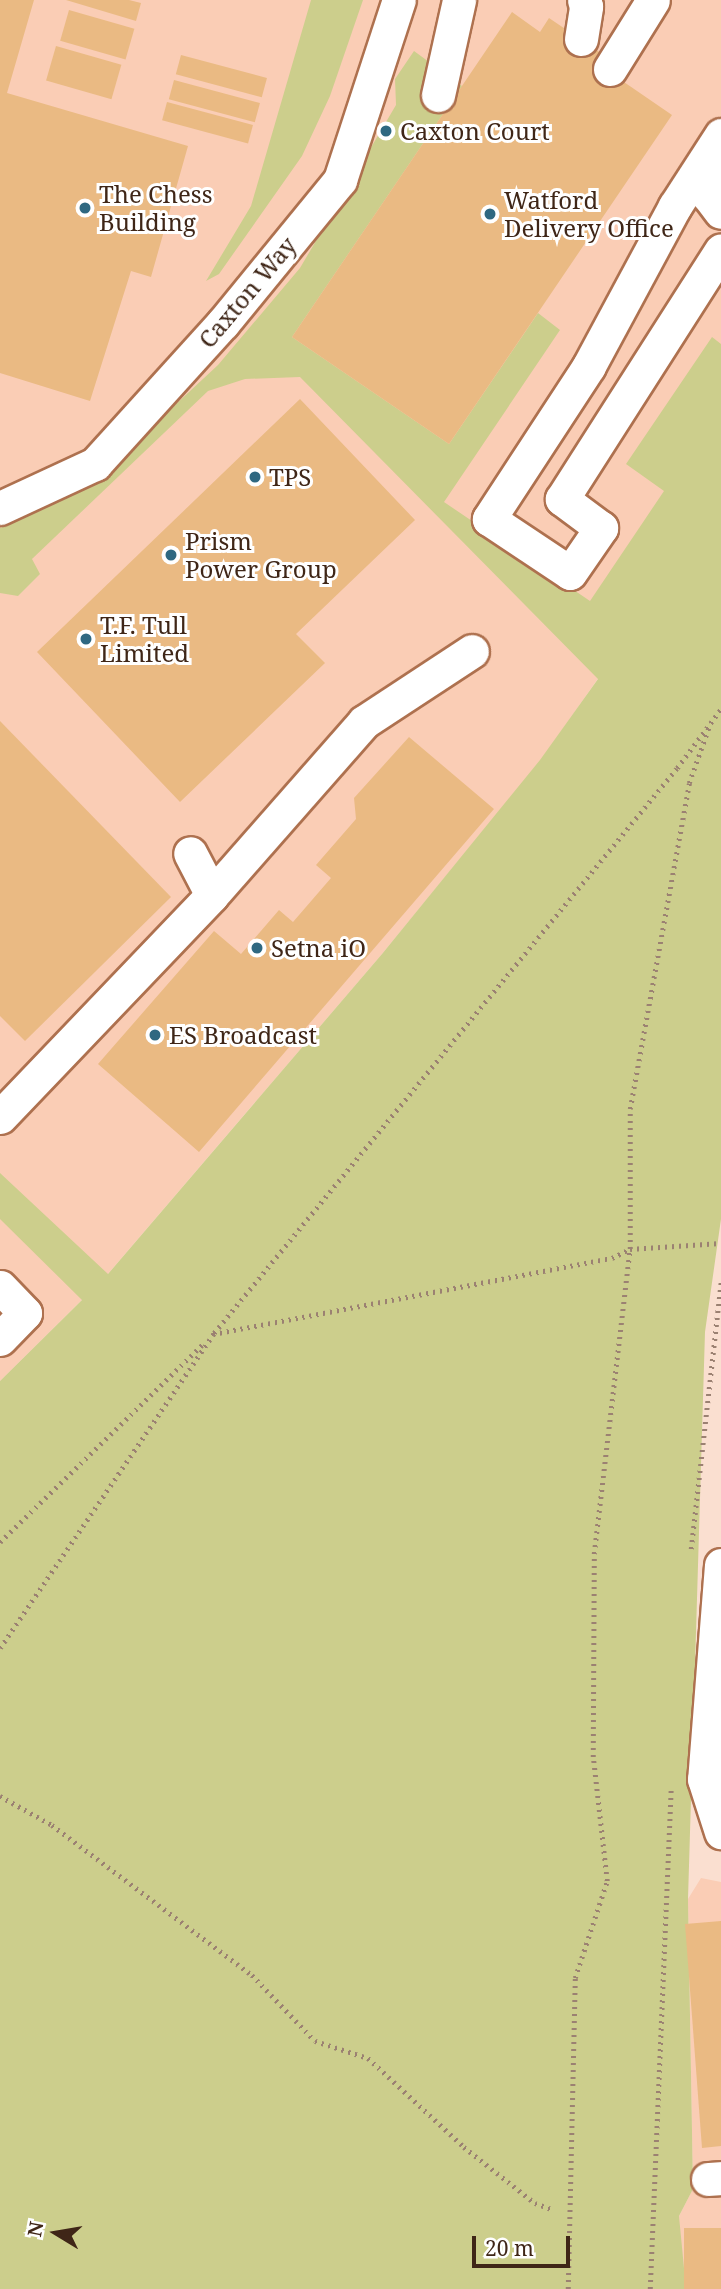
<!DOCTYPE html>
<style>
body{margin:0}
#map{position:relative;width:721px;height:2289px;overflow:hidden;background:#fadfd0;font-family:"Noto Serif",serif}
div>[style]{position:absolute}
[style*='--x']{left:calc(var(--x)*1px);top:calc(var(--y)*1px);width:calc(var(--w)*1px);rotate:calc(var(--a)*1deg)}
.built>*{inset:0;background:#facdb5}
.green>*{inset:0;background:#ccce8c}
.building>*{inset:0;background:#eaba83;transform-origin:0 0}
.path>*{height:4.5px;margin-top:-2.25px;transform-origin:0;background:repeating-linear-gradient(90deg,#9b8172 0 2px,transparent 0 7px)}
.roads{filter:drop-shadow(2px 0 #ae714f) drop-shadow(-2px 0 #ae714f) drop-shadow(0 2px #ae714f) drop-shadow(0 -2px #ae714f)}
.minor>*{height:33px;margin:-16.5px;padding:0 16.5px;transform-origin:16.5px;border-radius:16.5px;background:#fff}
.dots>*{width:19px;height:19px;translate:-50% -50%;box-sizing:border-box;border:4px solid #fff;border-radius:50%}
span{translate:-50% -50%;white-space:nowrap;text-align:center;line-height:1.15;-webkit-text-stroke:6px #fff;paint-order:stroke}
.poi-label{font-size:24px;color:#3f2617}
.left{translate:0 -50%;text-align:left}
.street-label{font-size:24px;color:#3f2617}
.north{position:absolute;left:21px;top:2198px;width:70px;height:70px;-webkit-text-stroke:5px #fff;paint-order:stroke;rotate:281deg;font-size:19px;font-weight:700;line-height:28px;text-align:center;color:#3f2617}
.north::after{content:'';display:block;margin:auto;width:24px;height:32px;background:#3f2617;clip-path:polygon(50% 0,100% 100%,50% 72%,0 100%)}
.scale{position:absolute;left:472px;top:2236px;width:98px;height:32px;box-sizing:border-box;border:4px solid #3f2617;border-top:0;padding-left:9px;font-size:21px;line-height:24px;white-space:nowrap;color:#3f2617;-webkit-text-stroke:5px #fff;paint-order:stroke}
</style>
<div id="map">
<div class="built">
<div style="clip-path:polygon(0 0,721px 0,721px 348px,653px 600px,541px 760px,382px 954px,107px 1275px,0 1381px)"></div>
<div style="clip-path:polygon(701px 1878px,721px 1882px,721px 2289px,682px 2289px,679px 2216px,693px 2189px,688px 1899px)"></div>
</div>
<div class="green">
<div style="clip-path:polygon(311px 0,363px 0,330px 96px,302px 156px,219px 274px,206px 281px,251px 206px)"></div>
<div style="clip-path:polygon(414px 51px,462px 86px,292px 337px,449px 444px,538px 313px,560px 330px,444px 502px,590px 601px,664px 491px,626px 464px,712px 337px,721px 344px,721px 1219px,705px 1332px,688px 1899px,693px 2189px,679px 2216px,686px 2289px,0 2289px,0 1381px,82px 1300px,0 1219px,0 1173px,108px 1274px,382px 954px,540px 760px,598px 679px,300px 377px,245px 379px,208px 391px,32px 559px,40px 574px,18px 596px,0 593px,0 528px,44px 509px,102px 473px,218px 365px,300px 268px,396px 105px,395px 79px)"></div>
</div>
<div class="building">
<div style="clip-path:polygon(0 0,34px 0,7px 93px,188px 146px,151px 277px,131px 271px,90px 401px,0 373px)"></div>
<div style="clip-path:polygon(66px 0,129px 0,141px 3px,136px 21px)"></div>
<div style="left:69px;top:10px;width:68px;height:32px;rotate:16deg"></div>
<div style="clip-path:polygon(512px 12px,540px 32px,549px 18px,623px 68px,621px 80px,672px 115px,449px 444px,292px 337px)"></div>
<div style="left:56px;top:46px;width:68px;height:36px;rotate:16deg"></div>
<div style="left:181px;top:55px;width:89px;height:20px;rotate:15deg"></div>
<div style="left:174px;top:80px;width:89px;height:20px;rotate:15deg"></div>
<div style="left:167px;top:102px;width:89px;height:19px;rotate:15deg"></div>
<div style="clip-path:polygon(300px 399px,415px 520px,296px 634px,325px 663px,180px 802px,37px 652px)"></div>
<div style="clip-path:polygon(0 721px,171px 897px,25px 1041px,0 1016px)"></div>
<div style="clip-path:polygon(409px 737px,494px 809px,199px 1152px,98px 1064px,214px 931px,241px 954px,279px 910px,293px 922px,331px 878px,316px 865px,356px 819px,354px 798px)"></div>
<div style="clip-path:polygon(721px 1921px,721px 2146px,702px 2148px,685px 1924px)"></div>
<div style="left:721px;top:2228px;width:61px;height:37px;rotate:90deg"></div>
</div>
<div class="path">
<div style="--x:213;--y:1334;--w:406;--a:-10.8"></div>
<div style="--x:612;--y:1258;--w:20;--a:-27"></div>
<div style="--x:630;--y:1249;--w:91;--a:-3.8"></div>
<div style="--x:0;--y:1542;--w:286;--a:-44.3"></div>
<div style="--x:691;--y:1549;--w:269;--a:-83.6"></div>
<div style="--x:0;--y:1648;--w:381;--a:-55.8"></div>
<div style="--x:214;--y:1333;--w:730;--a:-50.67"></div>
<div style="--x:677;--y:768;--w:74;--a:-53.3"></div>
<div style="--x:0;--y:1796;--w:60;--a:29.1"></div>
<div style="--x:52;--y:1825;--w:250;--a:36.9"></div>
<div style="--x:252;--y:1975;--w:91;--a:46.3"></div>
<div style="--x:315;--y:2041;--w:56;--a:17.8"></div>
<div style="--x:368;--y:2058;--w:131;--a:42.8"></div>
<div style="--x:464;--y:2147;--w:90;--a:38.3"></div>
<div style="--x:535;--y:2203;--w:20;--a:20"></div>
<div style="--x:568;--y:2289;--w:311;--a:-88.7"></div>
<div style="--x:575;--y:1978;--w:102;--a:-71.7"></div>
<div style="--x:607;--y:1881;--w:125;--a:-96.4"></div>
<div style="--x:593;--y:1757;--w:203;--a:-89.7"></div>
<div style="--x:594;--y:1554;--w:307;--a:-83.3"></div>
<div style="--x:630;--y:1249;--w:140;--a:-90"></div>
<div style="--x:630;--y:1109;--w:331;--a:-79.7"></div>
<div style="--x:689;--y:783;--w:63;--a:-70.4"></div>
<div style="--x:650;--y:2289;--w:501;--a:-87.6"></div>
</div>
<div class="roads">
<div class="minor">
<div style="--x:581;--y:39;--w:33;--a:-81"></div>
<div style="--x:586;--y:6;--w:6;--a:-108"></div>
<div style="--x:610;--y:69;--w:81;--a:-58.1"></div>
<div style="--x:438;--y:95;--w:97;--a:-77.5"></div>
<div style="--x:721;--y:135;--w:85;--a:122.9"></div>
<div style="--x:675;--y:206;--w:182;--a:118.3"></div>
<div style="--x:589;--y:366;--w:183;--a:123.2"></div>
<div style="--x:489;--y:519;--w:97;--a:33.7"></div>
<div style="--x:570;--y:573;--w:55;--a:-55.4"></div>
<div style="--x:601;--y:528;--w:49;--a:-143.4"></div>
<div style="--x:562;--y:499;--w:295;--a:-57.4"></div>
<div style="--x:721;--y:173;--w:26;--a:121"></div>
<div style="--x:708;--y:195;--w:21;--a:53"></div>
<div style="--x:0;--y:508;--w:105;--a:-24.9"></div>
<div style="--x:95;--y:464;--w:190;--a:-47.8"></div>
<div style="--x:223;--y:323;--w:185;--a:-50.7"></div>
<div style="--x:340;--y:180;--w:189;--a:-71.9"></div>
<div style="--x:212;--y:895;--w:230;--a:-48.7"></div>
<div style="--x:364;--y:722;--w:129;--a:-33.3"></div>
<div style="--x:0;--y:1117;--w:307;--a:-46.3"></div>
<div style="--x:212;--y:895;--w:47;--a:-117.6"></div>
<div style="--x:0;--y:1287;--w:36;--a:46"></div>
<div style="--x:25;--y:1313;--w:36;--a:134"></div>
<div style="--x:721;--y:1565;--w:215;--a:94.5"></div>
<div style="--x:704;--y:1779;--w:56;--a:72.2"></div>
<div style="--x:708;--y:2179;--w:13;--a:-4"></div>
</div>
</div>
<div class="dots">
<div style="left:386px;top:131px;background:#2f6881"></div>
<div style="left:85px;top:208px;background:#2f6881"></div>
<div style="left:490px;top:214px;background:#2f6881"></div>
<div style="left:255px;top:477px;background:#2f6881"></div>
<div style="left:171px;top:555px;background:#2f6881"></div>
<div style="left:86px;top:639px;background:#2f6881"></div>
<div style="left:257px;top:948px;background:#2f6881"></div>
<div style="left:155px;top:1035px;background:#2f6881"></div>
</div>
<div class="poi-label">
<span class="left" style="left:400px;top:131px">Caxton Court</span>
<span class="left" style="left:99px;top:208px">The Chess<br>Building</span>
<span class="left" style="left:504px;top:214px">Watford<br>Delivery Office</span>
<span class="left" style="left:269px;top:477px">TPS</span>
<span class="left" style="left:185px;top:555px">Prism<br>Power Group</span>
<span class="left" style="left:100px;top:639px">T.F. Tull<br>Limited</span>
<span class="left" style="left:271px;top:948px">Setna iO</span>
<span class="left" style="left:169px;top:1035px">ES Broadcast</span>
</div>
<div class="street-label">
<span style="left:247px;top:292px;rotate:-50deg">Caxton Way</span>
</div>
<div class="north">N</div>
<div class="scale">20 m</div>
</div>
